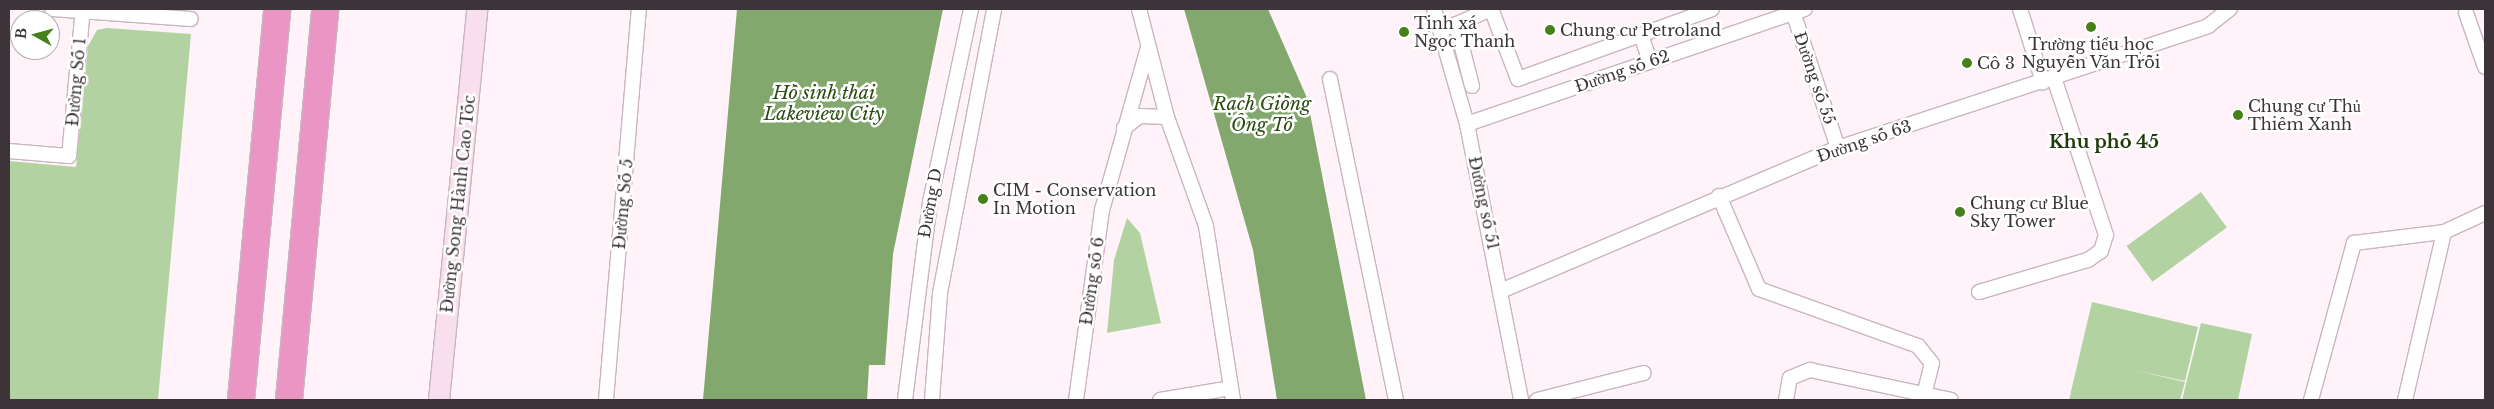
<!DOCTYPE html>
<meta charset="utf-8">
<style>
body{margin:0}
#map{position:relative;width:2494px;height:409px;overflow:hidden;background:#fff2f8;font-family:"Libre Baskerville",serif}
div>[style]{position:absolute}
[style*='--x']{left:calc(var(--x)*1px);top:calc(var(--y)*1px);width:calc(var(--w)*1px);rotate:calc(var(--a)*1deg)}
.green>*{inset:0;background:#b2d3a1;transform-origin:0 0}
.water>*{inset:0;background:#82a86e}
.roads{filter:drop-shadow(1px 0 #c9b5bf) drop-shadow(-1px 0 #c9b5bf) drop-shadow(0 1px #c9b5bf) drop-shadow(0 -1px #c9b5bf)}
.street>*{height:14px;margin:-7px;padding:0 7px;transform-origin:7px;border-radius:7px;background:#fff}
.secondary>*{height:20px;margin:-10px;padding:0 10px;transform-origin:10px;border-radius:10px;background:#f9dfed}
.highway>*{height:26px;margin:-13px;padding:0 13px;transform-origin:13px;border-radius:13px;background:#ea95c4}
.dots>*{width:14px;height:14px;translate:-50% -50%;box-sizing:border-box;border:2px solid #fff;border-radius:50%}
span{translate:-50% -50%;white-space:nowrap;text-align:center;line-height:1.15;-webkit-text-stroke:5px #fff;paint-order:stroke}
.poi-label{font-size:16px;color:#3c3438}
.left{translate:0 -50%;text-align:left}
.street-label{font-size:16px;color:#3c3438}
.water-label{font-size:18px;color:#294d10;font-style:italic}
.neighbourhood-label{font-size:18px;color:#1e3a0b;font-weight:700}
.frame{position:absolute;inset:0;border:10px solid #3c3438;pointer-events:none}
.north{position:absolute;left:10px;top:10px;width:50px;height:50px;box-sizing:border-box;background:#fff;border:1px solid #b1aeaf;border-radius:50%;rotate:277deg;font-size:14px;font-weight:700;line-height:20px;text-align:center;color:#3c3438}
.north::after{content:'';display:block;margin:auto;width:18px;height:22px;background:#46801c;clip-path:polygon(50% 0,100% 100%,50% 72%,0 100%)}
</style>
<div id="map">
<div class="green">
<div style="clip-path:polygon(107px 28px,191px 34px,158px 400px,9px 400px,9px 161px,76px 167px,88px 46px,97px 30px)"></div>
<div style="left:2201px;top:192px;width:44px;height:92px;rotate:54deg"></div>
<div style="clip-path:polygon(1127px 218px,1140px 233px,1161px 323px,1107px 333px,1114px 260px)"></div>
<div style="clip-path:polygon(2092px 302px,2198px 327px,2185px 381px,2134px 370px,2185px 382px,2180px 400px,2069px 400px)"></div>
<div style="clip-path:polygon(2201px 323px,2252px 334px,2238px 400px,2182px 400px)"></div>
</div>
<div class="water">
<div style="clip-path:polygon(737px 9px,943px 9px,893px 254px,885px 365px,869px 365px,867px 400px,703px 400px)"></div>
<div style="clip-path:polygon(1184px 9px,1268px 9px,1307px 98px,1366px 400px,1277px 400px,1253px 250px)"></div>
</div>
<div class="roads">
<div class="street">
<div style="--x:52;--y:9;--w:139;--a:4.1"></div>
<div style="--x:1139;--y:9;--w:112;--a:75.5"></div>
<div style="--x:1167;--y:117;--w:116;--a:70.3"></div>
<div style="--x:1206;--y:226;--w:176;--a:81.2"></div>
<div style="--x:1434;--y:9;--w:120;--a:74"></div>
<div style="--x:1467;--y:124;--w:281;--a:78.9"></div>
<div style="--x:1792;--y:9;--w:146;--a:71.7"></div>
<div style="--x:2020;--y:9;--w:77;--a:72.5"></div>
<div style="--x:1492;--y:11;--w:73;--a:69.1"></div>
<div style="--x:1518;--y:79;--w:206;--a:-19.8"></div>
<div style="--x:2466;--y:13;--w:57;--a:70.6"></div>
<div style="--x:1456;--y:24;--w:64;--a:75.5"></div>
<div style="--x:1450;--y:27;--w:45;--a:-23.7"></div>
<div style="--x:1641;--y:35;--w:28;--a:71"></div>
<div style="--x:1330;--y:79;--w:328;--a:78.4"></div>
<div style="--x:1467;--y:124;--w:357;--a:-18.8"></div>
<div style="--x:1124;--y:128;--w:20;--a:-37"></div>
<div style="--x:1140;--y:116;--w:27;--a:2"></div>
<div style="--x:9;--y:151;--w:60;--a:4.8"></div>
<div style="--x:69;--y:156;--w:148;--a:-84.6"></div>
<div style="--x:1719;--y:196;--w:101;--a:66.7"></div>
<div style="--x:1759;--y:289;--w:169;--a:19.7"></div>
<div style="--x:1918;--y:346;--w:22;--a:51"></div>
<div style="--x:1932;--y:363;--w:38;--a:104"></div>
<div style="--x:1503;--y:290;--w:364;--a:-23"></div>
<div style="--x:1838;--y:148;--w:390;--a:-18.2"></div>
<div style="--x:2208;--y:26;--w:28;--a:-38"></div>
<div style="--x:1979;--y:292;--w:114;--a:-16.4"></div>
<div style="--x:2088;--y:260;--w:16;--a:-35"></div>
<div style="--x:2101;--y:251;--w:17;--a:-73"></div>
<div style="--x:2106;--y:235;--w:165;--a:-108.3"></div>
<div style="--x:606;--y:400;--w:392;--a:-85.2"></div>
<div style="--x:905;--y:400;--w:200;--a:-82.8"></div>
<div style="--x:930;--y:202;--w:197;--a:-78"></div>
<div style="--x:932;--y:400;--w:107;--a:-85.7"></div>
<div style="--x:940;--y:293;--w:289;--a:-79.2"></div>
<div style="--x:1076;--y:400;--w:192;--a:-82.2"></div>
<div style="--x:1102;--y:210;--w:169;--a:-74.2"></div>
<div style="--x:1160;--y:400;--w:71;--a:-9.7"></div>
<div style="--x:1537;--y:400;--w:110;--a:-14.2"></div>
<div style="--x:1786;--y:400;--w:22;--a:-80"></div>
<div style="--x:1790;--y:378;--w:22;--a:-22"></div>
<div style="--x:1810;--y:370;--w:144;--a:12"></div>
<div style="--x:2311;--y:400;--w:163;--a:-74.7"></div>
<div style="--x:2354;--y:243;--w:91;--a:-7"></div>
<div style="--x:2444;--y:232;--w:45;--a:-24.9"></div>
<div style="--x:2405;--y:400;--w:172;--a:-76.9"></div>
</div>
<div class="secondary">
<div style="--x:439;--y:400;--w:393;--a:-84.4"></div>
</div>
<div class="highway">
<div style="--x:241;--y:400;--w:393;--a:-84.7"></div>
<div style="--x:289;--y:400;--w:393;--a:-84.7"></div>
</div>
</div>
<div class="dots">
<div style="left:2091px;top:27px;background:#46801c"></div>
<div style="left:1550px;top:30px;background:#46801c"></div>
<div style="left:1404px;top:32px;background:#46801c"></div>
<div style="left:1967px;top:63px;background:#46801c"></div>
<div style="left:2238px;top:115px;background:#46801c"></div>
<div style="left:983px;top:199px;background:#46801c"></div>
<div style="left:1960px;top:212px;background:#46801c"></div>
</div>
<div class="poi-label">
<span class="left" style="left:1414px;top:32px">Tịnh xá<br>Ngọc Thanh</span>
<span class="left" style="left:1560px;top:30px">Chung cư Petroland</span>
<span style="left:2091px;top:53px">Trường tiểu học<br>Nguyễn Văn Trỗi</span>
<span class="left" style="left:1977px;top:63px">Cô 3</span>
<span class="left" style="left:2248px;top:115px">Chung cư Thủ<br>Thiêm Xanh</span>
<span class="left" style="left:993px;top:199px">CIM - Conservation<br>In Motion</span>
<span class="left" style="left:1970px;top:212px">Chung cư Blue<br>Sky Tower</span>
</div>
<div class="street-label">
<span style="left:1622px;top:71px;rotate:-19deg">Đường số 62</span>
<span style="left:1815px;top:78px;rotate:71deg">Đường số 55</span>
<span style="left:76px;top:82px;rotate:-85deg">Đường Số 1</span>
<span style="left:1864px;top:141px;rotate:-19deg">Đường số 63</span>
<span style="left:930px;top:203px;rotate:-80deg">Đường D</span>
<span style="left:1484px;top:203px;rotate:78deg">Đường số 51</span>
<span style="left:458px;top:204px;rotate:-84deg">Đường Song Hành Cao Tốc</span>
<span style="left:623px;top:204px;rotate:-85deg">Đường Số 5</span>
<span style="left:1092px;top:281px;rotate:-82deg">Đường số 6</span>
</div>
<div class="water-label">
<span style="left:824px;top:104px">Hồ sinh thái<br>Lakeview City</span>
<span style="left:1262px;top:115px">Rạch Giồng<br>Ông Tố</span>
</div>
<div class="neighbourhood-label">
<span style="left:2104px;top:142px">Khu phố 45</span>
</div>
<div class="frame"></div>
<div class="north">B</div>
</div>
